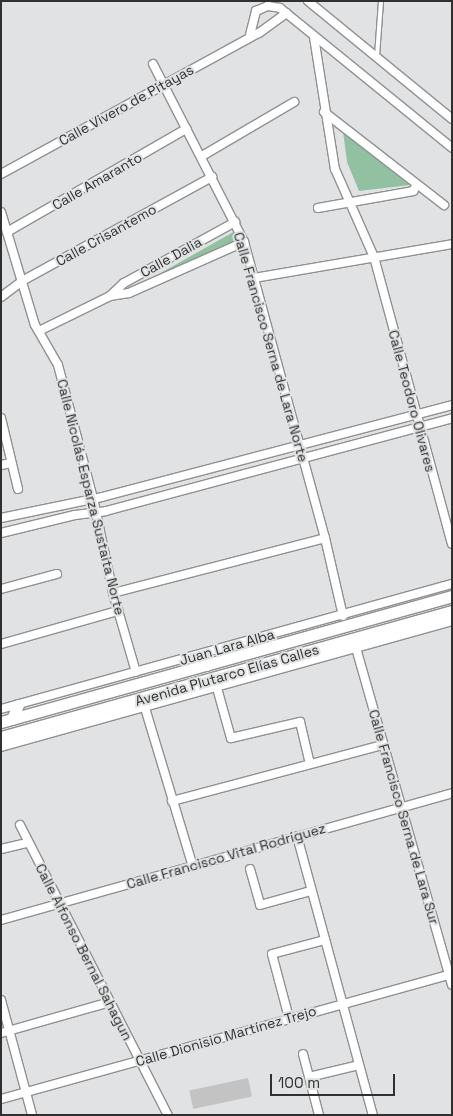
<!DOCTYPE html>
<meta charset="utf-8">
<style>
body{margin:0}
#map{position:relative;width:453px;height:1116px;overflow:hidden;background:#e1e2e3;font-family:"Space Grotesk",sans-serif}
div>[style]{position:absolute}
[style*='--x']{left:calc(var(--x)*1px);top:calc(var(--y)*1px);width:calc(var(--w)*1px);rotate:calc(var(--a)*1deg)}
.green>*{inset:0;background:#91c1a1}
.building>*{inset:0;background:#c4c3c4;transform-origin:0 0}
.roads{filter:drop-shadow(1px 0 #919192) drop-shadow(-1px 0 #919192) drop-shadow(0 1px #919192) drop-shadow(0 -1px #919192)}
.lane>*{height:4px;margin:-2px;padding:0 2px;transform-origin:2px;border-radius:2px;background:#fff}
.street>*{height:8px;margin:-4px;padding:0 4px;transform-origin:4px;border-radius:4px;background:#fff}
.primary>*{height:11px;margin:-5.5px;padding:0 5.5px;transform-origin:5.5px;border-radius:5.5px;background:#fff}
span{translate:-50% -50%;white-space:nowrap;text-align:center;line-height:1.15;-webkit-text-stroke:4px #e1e2e3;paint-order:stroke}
.street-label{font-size:14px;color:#303030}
.frame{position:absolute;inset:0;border:2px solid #303030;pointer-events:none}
.scale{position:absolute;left:270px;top:1074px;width:125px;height:22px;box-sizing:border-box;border:2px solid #303030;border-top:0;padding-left:6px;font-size:15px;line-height:18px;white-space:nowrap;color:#303030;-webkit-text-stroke:4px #e1e2e3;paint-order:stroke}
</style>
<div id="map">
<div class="green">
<div style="clip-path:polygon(343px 131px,410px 185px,359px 191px,347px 162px)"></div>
<div style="clip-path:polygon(237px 230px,242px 241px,134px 288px)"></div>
</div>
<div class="building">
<div style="left:248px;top:1078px;width:19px;height:60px;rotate:78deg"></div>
</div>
<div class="roads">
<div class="lane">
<div style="--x:377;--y:56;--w:55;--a:-85.8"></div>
</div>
<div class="street">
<div style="--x:308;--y:1;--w:186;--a:39.3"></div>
<div style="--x:250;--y:35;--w:25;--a:-76"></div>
<div style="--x:256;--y:11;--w:13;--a:-23"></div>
<div style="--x:268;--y:6;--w:12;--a:9"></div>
<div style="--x:280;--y:8;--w:222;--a:39.1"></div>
<div style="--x:314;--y:37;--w:134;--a:81"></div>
<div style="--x:335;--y:169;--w:96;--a:66.1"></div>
<div style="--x:374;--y:257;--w:297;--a:74.8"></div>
<div style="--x:153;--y:64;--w:200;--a:62.9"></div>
<div style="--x:244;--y:242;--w:307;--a:74.7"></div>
<div style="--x:325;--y:538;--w:80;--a:77"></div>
<div style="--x:324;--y:112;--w:152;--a:37.8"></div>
<div style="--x:202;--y:156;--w:107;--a:-30.4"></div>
<div style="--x:1;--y:174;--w:294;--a:-28.7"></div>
<div style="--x:259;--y:33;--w:34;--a:-36"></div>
<div style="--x:318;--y:208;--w:97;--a:-10.1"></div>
<div style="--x:413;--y:191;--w:6;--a:-59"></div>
<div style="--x:1;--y:212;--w:118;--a:73.3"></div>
<div style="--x:35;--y:325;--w:46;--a:60.1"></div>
<div style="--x:58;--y:365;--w:138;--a:75.3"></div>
<div style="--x:93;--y:498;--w:97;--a:78.1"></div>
<div style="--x:113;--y:593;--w:82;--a:73.8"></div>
<div style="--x:7;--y:232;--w:207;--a:-29.9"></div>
<div style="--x:254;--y:278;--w:201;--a:-9.7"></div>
<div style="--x:110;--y:296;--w:19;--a:-9"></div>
<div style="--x:129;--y:293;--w:126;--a:-23.9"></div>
<div style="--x:1;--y:297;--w:26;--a:-37"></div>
<div style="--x:22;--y:281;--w:217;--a:-28.7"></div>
<div style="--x:39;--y:331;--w:79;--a:-26.2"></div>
<div style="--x:110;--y:296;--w:19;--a:-43"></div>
<div style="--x:124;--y:283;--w:127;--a:-28.8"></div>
<div style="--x:1;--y:418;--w:73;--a:76.5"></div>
<div style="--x:1;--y:465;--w:10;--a:-11"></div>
<div style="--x:1;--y:518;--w:103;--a:-11.7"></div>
<div style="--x:102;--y:497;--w:362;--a:-14.7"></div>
<div style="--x:1;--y:533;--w:76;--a:-13.7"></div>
<div style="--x:75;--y:515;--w:31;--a:-7"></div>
<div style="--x:106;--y:511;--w:358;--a:-15"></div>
<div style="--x:1;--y:589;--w:58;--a:-15"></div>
<div style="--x:113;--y:593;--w:219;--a:-14.5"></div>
<div style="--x:1;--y:644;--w:122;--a:-15.8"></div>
<div style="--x:356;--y:648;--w:350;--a:74.1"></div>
<div style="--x:217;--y:688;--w:52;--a:74.4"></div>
<div style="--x:231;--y:738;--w:71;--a:-13.1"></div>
<div style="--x:300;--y:722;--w:43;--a:76.6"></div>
<div style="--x:145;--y:708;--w:163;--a:73.2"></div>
<div style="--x:1;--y:709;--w:468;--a:-15.5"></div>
<div style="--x:1;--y:747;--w:468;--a:-15.6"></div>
<div style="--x:172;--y:801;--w:217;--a:-14.9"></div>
<div style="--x:20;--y:825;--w:326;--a:63"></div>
<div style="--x:297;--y:836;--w:289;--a:74.8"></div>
<div style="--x:1;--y:849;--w:28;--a:-13"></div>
<div style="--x:250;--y:869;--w:37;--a:74"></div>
<div style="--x:260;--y:905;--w:53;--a:-15.4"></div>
<div style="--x:1;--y:920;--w:469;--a:-15.7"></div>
<div style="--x:1;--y:1000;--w:119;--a:74.9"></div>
<div style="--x:289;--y:1018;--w:66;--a:-104.9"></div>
<div style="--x:272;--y:954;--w:55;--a:-14.8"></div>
<div style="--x:1;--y:1033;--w:113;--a:-15.9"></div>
<div style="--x:303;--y:1054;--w:63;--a:75.3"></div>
<div style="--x:309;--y:1077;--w:51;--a:-13.5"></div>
<div style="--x:1;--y:1099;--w:468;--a:-15.5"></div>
</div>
<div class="primary">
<div style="--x:194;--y:657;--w:15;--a:32"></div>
<div style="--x:12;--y:719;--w:15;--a:-67"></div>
<div style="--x:1;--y:722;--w:468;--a:-15.6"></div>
<div style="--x:1;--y:737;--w:468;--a:-15.6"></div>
</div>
</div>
<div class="street-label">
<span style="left:126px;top:105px;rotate:-29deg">Calle Vivero de Pitayas</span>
<span style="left:97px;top:181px;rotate:-30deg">Calle Amaranto</span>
<span style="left:106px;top:235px;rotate:-29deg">Calle Crisantemo</span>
<span style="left:171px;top:257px;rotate:-29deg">Calle Dalia</span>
<span style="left:271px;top:347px;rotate:74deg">Calle Francisco Serna de Lara Norte</span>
<span style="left:412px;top:401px;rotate:75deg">Calle Teodoro Olivares</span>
<span style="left:91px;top:497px;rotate:76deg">Calle Nicolás Esparza Sustaita Norte</span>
<span style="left:227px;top:647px;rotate:-16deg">Juan Lara Alba</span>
<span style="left:227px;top:675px;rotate:-16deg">Avenida Plutarco Elías Calles</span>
<span style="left:404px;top:817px;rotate:74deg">Calle Francisco Serna de Lara Sur</span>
<span style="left:226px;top:856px;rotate:-16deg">Calle Francisco Vital Rodríguez</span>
<span style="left:84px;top:952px;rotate:63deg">Calle Alfonso Bernal Sahagun</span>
<span style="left:226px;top:1036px;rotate:-16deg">Calle Dionisio Martínez Trejo</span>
</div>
<div class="frame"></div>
<div class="scale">100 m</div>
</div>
